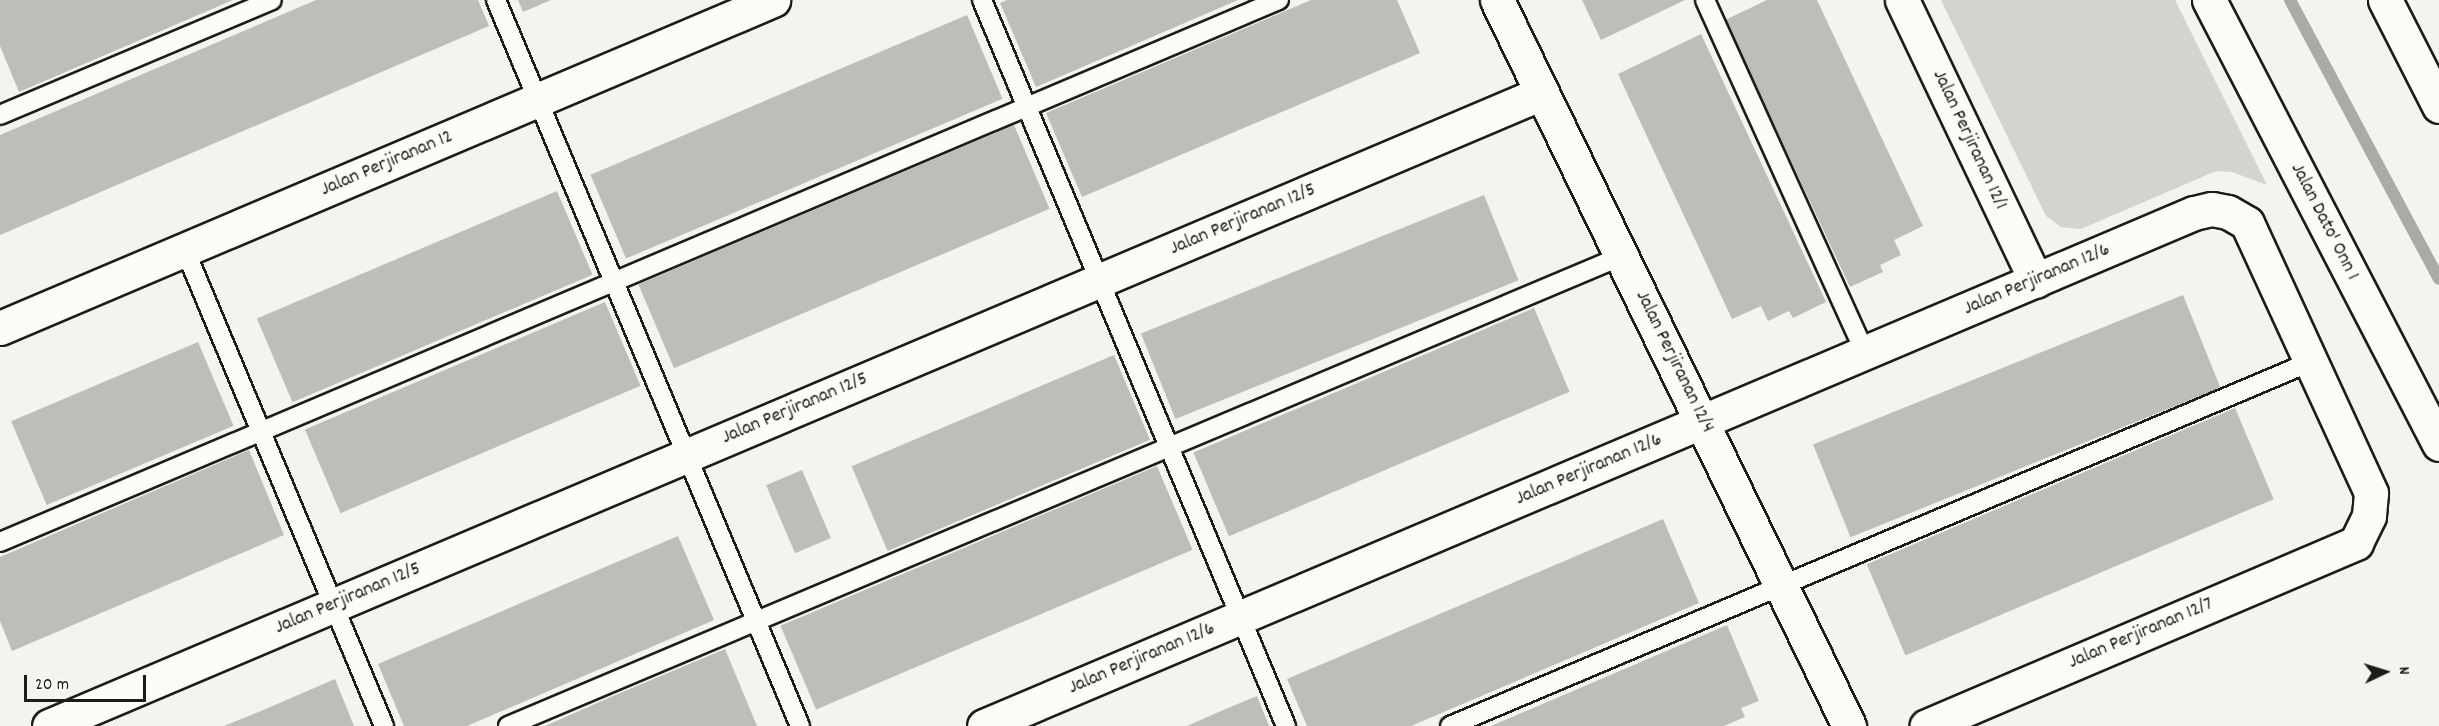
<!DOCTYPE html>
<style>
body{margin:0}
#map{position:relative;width:2439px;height:726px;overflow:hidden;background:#f4f3ee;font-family:Dekko,sans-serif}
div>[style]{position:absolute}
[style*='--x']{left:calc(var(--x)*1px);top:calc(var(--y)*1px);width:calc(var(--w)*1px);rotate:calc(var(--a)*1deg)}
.green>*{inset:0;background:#d4d3cf}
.stream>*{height:12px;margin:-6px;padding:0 6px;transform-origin:6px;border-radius:6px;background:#abaaa6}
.building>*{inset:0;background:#bebdba;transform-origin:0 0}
.roads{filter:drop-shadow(2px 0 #1c1c1c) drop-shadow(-2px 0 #1c1c1c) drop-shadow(0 2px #1c1c1c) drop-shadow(0 -2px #1c1c1c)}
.lane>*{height:18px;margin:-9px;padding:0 9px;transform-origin:9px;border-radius:9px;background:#fdfcf7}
.street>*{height:33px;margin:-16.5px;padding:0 16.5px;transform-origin:16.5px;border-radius:16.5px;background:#fdfcf7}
.primary>*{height:33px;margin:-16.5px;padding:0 16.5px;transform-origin:16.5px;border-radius:16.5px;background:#fdfcf7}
span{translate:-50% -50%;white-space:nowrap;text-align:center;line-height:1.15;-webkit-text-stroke:4.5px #fdfcf7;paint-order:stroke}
.street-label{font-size:20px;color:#1c1c1c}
.north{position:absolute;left:2355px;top:642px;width:60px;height:60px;-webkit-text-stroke:4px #fdfcf7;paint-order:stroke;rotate:86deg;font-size:16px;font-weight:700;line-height:24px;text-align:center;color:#1c1c1c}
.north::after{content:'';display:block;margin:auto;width:21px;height:27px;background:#1c1c1c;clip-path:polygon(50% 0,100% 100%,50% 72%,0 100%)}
.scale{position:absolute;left:24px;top:675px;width:122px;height:27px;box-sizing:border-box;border:3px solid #1c1c1c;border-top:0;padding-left:8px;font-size:18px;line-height:21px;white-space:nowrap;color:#1c1c1c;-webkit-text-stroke:4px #fdfcf7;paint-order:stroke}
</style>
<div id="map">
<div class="green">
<div style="clip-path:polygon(1941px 0,2175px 0,2267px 185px,2232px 172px,2216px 171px,2081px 229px,2061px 227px,2046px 216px)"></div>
</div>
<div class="stream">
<div style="--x:2290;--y:0;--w:316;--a:61.9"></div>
</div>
<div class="building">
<div style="clip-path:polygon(0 0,233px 0,19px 92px,0 46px)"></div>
<div style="clip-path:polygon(316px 0,478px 0,489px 26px,0 235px,0 135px)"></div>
<div style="clip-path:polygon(518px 0,551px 0,523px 12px)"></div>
<div style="clip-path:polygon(1007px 0,1238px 0,1036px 87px,1000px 3px)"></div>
<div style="clip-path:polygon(1311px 0,1397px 0,1420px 53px,1082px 197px,1046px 113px)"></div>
<div style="clip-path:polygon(1582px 0,1685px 0,1601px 40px)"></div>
<div style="clip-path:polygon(1767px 0,1817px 0,1923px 226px,1894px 240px,1901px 255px,1880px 265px,1883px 272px,1850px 287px,1725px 20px)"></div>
<div style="left:967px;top:15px;width:91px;height:409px;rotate:67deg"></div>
<div style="clip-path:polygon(1701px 34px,1826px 302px,1793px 318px,1789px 311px,1768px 321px,1761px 306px,1732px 319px,1618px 74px)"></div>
<div style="left:1014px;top:125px;width:91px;height:408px;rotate:67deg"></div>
<div style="left:557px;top:191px;width:91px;height:326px;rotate:67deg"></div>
<div style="left:1484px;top:195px;width:92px;height:370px;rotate:68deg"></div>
<div style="left:2183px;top:295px;width:100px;height:399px;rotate:68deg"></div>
<div style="left:605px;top:302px;width:91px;height:326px;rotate:67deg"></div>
<div style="left:1534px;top:308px;width:91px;height:370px;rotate:67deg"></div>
<div style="left:198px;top:342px;width:91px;height:203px;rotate:67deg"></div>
<div style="left:1114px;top:355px;width:92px;height:285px;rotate:67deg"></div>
<div style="left:2235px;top:408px;width:99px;height:400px;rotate:67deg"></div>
<div style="clip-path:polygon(249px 450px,284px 535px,12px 651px,0 621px,0 557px)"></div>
<div style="left:1157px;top:466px;width:91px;height:409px;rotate:67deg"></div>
<div style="left:802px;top:470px;width:74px;height:39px;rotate:67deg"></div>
<div style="clip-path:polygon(1663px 519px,1699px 603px,1411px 726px,1307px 726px,1287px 679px)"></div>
<div style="clip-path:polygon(678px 536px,714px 620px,467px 726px,404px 726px,378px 664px)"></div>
<div style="clip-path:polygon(1727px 625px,1759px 701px,1741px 708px,1745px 717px,1724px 726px,1491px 726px)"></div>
<div style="clip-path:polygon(725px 649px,757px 726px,545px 726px,613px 696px)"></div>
<div style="clip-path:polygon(335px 679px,354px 726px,224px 726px,261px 711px)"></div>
<div style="clip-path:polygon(1257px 696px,1269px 726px,1187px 726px,1221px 711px)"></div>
</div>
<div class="roads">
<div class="lane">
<div style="--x:496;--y:0;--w:787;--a:67.28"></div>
<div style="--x:982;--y:0;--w:787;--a:67.28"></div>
<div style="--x:1705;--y:0;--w:388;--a:65.6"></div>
<div style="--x:0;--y:115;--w:295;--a:-22.9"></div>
<div style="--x:185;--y:250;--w:516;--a:67.31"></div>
<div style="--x:0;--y:542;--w:1389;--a:-22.97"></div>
<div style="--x:508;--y:726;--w:1209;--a:-22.88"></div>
<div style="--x:1450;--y:726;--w:934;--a:-22.94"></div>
</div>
<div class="street">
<div style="--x:1497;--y:0;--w:807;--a:64.13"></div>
<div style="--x:1902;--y:0;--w:311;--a:64.5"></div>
<div style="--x:0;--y:328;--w:840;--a:-22.99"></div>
<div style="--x:49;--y:726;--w:1622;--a:-22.98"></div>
<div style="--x:984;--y:726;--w:1314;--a:-22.98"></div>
<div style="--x:2194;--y:213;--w:18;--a:-13"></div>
<div style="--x:2212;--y:209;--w:16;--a:11"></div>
<div style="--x:2228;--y:212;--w:22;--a:30"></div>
<div style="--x:2247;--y:223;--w:297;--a:65.3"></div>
<div style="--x:2371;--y:493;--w:23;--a:95"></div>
<div style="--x:2369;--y:516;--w:30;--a:116"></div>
<div style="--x:2356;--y:543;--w:467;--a:156.9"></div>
</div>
<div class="primary">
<div style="--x:2209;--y:0;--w:500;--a:62.62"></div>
<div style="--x:2385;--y:0;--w:119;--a:63"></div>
</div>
</div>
<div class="street-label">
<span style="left:1969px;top:140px;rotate:65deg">Jalan Perjiranan 12/1</span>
<span style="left:387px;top:164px;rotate:-23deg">Jalan Perjiranan 12</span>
<span style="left:1243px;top:220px;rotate:-23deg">Jalan Perjiranan 12/5</span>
<span style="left:2324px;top:222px;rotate:63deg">Jalan Dato' Onn 1</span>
<span style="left:2037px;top:280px;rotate:-23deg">Jalan Perjiranan 12/6</span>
<span style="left:1674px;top:362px;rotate:64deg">Jalan Perjiranan 12/4</span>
<span style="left:795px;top:409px;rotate:-23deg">Jalan Perjiranan 12/5</span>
<span style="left:1589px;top:470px;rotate:-23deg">Jalan Perjiranan 12/6</span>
<span style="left:348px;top:599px;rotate:-23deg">Jalan Perjiranan 12/5</span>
<span style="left:2141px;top:634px;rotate:-23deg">Jalan Perjiranan 12/7</span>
<span style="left:1142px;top:659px;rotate:-23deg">Jalan Perjiranan 12/6</span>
</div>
<div class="north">N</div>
<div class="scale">20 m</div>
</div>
